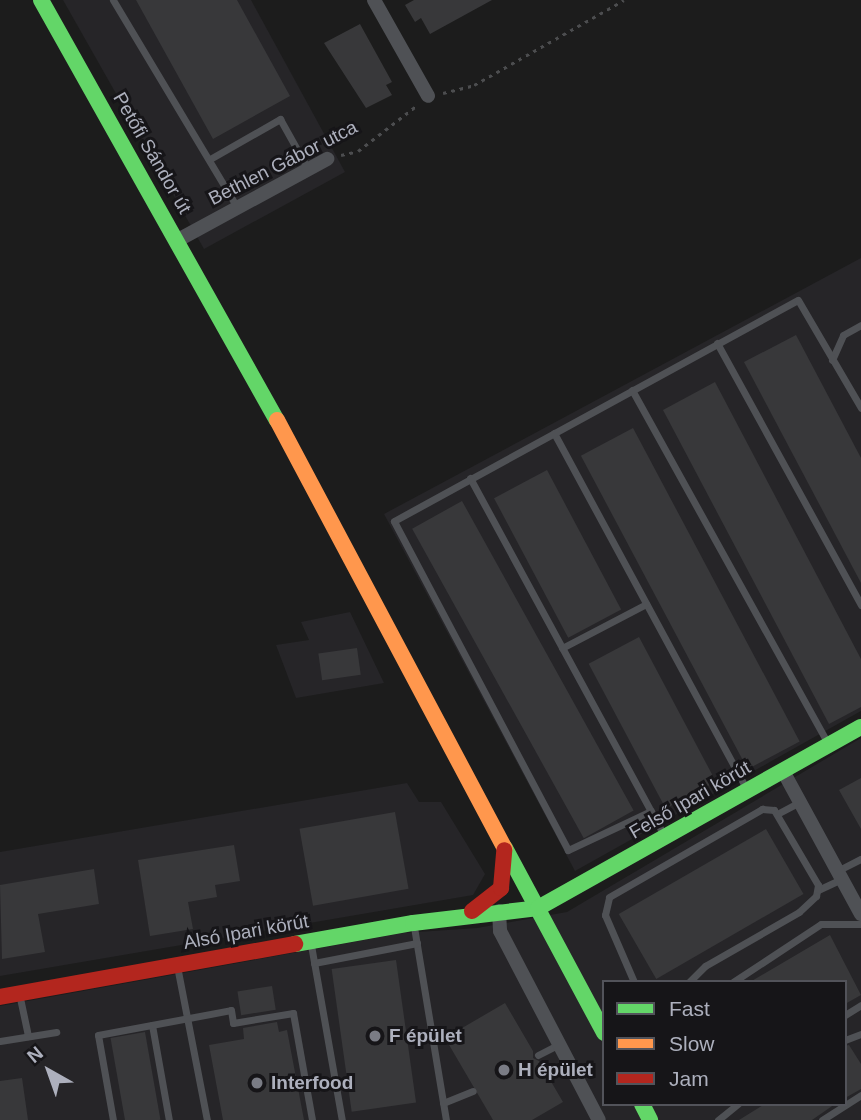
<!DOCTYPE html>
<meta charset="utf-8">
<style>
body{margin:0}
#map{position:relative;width:861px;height:1120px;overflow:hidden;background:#1c1c1c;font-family:Helvetica,sans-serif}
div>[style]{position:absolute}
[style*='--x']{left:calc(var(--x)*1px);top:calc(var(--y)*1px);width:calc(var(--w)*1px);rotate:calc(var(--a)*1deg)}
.built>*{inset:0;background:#262528}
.building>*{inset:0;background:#38383a;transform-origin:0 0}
.path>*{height:2.5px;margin-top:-1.25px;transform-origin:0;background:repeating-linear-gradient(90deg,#4c4d4f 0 3.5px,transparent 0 8.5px)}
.lane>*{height:7px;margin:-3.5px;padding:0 3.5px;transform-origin:3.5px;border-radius:3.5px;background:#4f5155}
.street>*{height:14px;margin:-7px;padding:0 7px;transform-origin:7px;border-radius:7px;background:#4f5155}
.fast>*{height:16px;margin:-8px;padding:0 8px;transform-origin:8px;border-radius:8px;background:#63d668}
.slow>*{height:16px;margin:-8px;padding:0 8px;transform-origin:8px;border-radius:8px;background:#ff974d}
.jam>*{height:16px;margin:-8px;padding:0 8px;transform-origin:8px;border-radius:8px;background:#b3261e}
.dots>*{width:19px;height:19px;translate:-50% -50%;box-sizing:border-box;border:4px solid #161518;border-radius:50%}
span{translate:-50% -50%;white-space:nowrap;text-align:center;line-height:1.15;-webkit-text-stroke:6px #161518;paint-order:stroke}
.street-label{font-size:19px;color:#adb0bd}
.poi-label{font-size:19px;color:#adb0bd;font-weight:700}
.left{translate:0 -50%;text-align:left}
.legend{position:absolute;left:602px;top:980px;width:245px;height:126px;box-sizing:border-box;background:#161518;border:2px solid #52535a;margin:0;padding:9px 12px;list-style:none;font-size:21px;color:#adb0bd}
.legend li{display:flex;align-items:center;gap:14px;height:35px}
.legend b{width:35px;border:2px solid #52535a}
.north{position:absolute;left:14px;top:1036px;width:70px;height:70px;-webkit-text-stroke:5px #161518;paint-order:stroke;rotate:320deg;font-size:19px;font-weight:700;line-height:28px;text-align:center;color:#adb0bd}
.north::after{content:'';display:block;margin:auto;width:24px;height:32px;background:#adb0bd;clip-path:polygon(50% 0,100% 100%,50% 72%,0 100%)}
</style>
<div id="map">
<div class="built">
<div style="clip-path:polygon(63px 0,251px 0,345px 172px,204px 249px)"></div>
<div style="clip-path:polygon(861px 258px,861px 711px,575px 871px,384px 514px)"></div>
<div style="clip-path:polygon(350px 612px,384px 683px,296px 698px,276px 645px,309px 640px,301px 622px)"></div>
<div style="clip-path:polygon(evenodd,861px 738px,861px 1120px,0 1120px,0 1006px,403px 933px,477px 928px,567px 912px,861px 738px,604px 982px,845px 982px,845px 1104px,604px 1104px,604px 982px)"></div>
<div style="clip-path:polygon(407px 783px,419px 802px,441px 802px,485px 874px,473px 895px,0 976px,0 852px)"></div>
</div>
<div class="building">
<div style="clip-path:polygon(136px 0,237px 0,290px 96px,213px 139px)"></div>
<div style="clip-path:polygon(414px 0,492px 0,430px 34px,421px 18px,415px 22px,405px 5px)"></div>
<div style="clip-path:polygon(360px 24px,392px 82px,386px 85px,392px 95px,366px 108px,324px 43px)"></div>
<div style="clip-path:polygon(796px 335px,861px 458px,861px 583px,744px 362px)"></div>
<div style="clip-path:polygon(715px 382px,861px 659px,861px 707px,829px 724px,663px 410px)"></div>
<div style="left:633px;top:428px;width:355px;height:59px;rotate:62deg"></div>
<div style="left:547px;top:470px;width:158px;height:60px;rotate:62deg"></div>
<div style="left:462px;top:501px;width:354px;height:57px;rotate:61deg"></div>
<div style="left:639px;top:637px;width:164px;height:57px;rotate:62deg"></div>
<div style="left:357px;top:648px;width:27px;height:39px;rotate:82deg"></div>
<div style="clip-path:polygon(861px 778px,861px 829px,839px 790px)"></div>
<div style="left:395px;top:812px;width:78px;height:97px;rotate:80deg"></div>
<div style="left:766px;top:829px;width:75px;height:170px;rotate:60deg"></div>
<div style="clip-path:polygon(234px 845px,240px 881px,215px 885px,217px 897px,188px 902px,193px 929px,150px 936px,138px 860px)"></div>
<div style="clip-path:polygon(94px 869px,99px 904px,38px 914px,45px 952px,2px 959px,0 885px)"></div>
<div style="clip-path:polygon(830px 935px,861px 995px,845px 1004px,845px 982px,750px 982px)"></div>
<div style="left:396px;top:960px;width:144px;height:65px;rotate:82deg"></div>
<div style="left:272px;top:986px;width:24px;height:35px;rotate:81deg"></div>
<div style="clip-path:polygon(505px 1003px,533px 1051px,533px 1058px,539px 1061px,563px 1102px,532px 1120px,493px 1120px,445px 1038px)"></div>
<div style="clip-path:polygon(277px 1022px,279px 1032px,287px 1030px,304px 1120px,223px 1120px,209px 1045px,244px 1039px,243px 1028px)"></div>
<div style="left:145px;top:1032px;width:89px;height:35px;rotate:80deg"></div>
<div style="clip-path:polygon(849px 1045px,861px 1064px,861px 1089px,845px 1098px,845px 1046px)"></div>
<div style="clip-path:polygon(22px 1078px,28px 1120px,0 1120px,0 1081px)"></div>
<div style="clip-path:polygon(765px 1104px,835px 1104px,812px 1120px,739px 1120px)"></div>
</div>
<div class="path">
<div style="--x:443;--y:93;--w:32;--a:-14"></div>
<div style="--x:474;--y:85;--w:172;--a:-29.5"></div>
<div style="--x:341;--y:155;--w:17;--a:-13"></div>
<div style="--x:358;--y:151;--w:73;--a:-37.8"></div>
</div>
<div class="lane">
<div style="--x:113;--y:0;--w:241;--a:59.1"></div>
<div style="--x:210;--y:159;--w:81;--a:-29.7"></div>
<div style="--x:280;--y:119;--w:57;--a:60.8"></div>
<div style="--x:717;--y:343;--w:299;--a:61.2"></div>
<div style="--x:832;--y:360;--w:27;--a:-66"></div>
<div style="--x:843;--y:335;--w:21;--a:-29"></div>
<div style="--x:632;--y:390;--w:402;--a:61"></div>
<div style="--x:554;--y:433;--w:406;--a:61.6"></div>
<div style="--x:470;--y:478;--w:405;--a:61.5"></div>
<div style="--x:562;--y:648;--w:95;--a:-27.6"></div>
<div style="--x:651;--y:811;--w:92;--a:154.8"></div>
<div style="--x:568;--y:850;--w:372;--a:-117.9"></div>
<div style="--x:394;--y:521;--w:460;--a:-28.7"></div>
<div style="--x:798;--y:300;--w:125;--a:59.7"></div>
<div style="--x:777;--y:814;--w:26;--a:-28"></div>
<div style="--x:837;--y:871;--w:27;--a:-27"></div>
<div style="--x:818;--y:890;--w:26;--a:-25"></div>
<div style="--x:414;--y:927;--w:196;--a:80.6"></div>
<div style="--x:311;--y:945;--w:178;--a:80"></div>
<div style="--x:314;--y:963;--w:105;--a:-11"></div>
<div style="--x:177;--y:966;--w:157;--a:79"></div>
<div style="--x:634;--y:982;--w:73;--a:-113.4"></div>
<div style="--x:605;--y:915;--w:18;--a:-77"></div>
<div style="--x:609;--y:897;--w:177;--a:-29.9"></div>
<div style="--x:762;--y:809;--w:12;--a:5"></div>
<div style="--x:774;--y:810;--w:87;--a:59.6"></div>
<div style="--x:818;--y:885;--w:11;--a:100"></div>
<div style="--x:816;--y:896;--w:23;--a:137"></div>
<div style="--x:799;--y:912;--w:108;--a:150.1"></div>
<div style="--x:705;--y:966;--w:23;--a:135"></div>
<div style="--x:733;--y:982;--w:105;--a:-33.4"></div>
<div style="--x:821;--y:924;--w:40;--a:0"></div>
<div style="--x:20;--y:998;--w:39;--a:78"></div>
<div style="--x:845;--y:1015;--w:19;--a:-32"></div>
<div style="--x:152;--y:1025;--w:97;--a:79.9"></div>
<div style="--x:845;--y:1040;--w:17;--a:-21"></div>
<div style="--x:0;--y:1041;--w:57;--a:-9.1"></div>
<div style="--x:538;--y:1055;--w:25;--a:-27"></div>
<div style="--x:443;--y:1103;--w:32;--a:-22"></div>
<div style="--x:113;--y:1120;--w:86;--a:-100"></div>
<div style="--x:98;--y:1035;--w:135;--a:-10.6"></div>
<div style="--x:231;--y:1010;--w:13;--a:81"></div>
<div style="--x:233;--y:1023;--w:61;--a:-9.5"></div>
<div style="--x:293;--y:1013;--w:109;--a:79.9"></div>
<div style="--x:718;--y:1120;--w:26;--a:-39"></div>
<div style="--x:822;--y:1120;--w:46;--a:-32.7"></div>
</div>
<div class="street">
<div style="--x:374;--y:0;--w:110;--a:60.6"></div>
<div style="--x:178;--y:240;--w:170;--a:-28.5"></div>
<div style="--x:783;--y:771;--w:163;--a:61.4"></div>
<div style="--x:499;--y:911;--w:20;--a:87"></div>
<div style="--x:500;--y:931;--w:213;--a:62.4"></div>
</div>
<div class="fast">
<div style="--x:41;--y:0;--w:482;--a:60.7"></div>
<div style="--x:505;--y:848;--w:210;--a:61.8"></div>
<div style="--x:295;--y:944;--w:120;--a:-10.1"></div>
<div style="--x:413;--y:923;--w:126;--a:-6.8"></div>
<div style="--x:538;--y:908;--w:370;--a:-29.3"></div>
<div style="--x:642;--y:1104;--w:18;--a:63"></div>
</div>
<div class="slow">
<div style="--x:277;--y:420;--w:485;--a:62"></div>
</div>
<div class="jam">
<div style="--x:472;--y:911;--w:37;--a:-38"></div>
<div style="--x:501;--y:888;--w:38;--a:-85"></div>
<div style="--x:0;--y:997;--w:300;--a:-10.2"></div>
</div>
<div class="dots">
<div style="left:375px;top:1036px;background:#7a7c85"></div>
<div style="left:504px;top:1070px;background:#7a7c85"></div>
<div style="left:257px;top:1083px;background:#7a7c85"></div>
</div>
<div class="street-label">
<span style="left:152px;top:153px;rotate:60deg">Petőfi Sándor út</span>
<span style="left:283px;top:163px;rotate:-27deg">Bethlen Gábor utca</span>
<span style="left:690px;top:800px;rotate:-30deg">Felső Ipari körút</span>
<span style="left:246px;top:932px;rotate:-10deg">Alsó Ipari körút</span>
</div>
<div class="poi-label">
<span class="left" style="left:389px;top:1036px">F épület</span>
<span class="left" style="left:518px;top:1070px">H épület</span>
<span class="left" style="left:271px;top:1083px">Interfood</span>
</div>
<ul class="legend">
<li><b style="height:9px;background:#63d668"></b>Fast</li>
<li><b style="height:9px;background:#ff974d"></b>Slow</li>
<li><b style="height:9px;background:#b3261e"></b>Jam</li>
</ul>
<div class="north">N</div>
</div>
